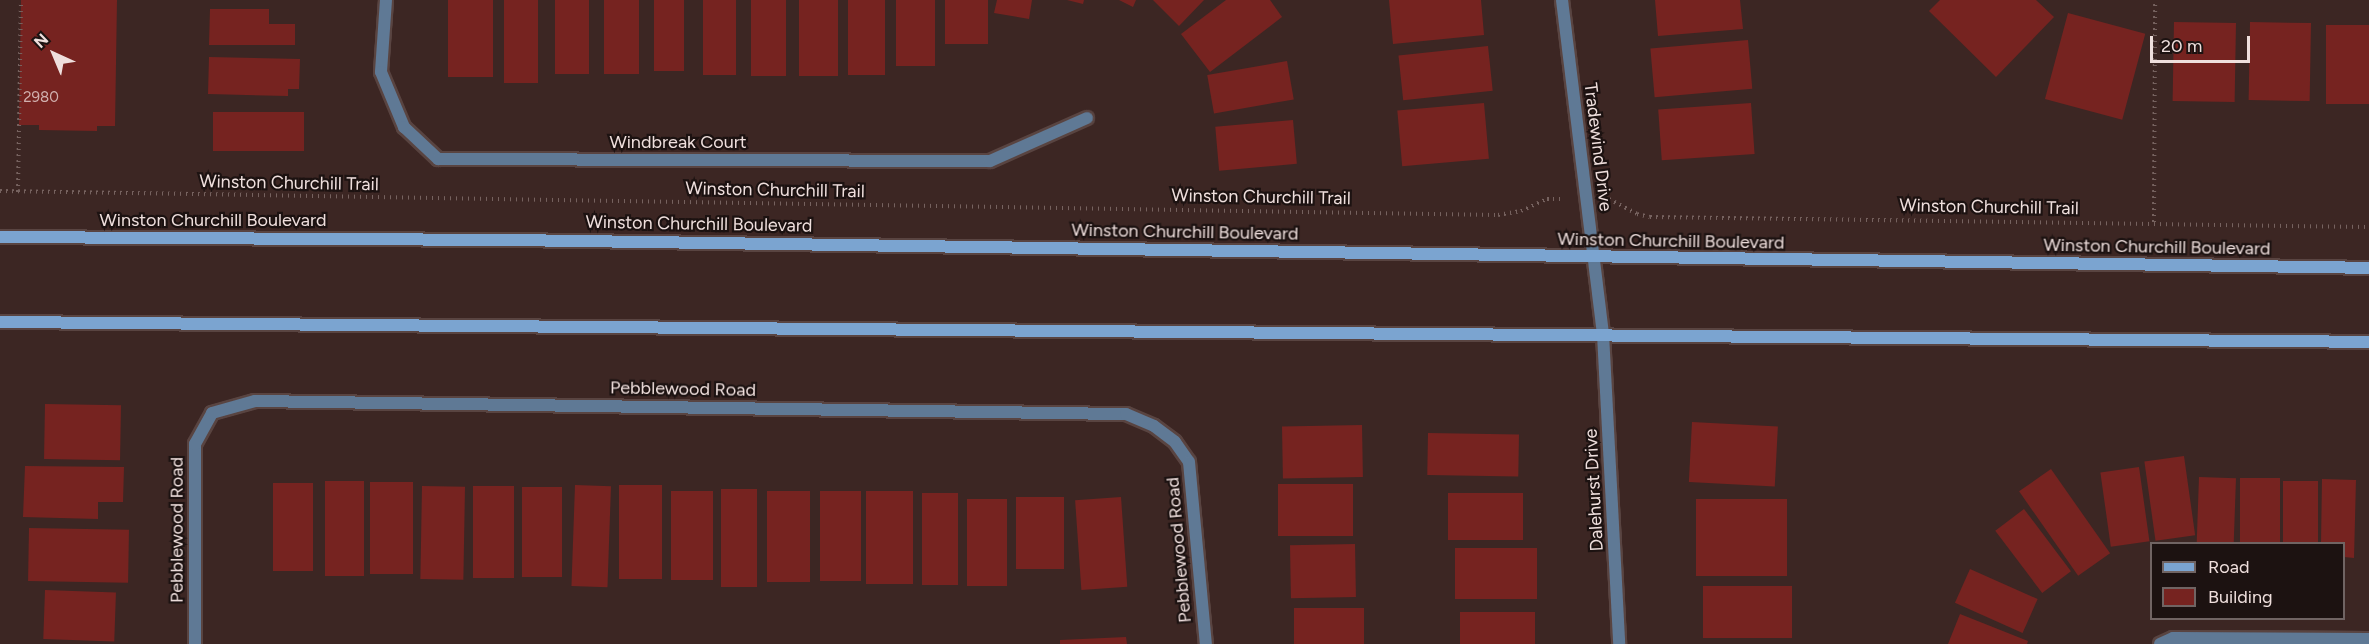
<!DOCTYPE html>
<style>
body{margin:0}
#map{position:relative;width:2369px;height:644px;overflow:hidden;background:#3c2623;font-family:Figtree,sans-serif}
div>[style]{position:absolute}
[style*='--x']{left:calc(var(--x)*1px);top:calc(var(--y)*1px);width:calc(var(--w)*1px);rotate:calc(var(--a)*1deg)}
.building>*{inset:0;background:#762320;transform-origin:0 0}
.path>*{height:4px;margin-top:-2px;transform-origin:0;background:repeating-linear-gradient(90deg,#76625f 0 1.5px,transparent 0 6px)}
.roads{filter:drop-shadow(2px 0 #594441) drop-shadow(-2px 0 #594441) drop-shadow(0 2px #594441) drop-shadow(0 -2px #594441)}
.street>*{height:12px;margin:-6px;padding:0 6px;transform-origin:6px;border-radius:6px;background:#5f7995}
.secondary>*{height:12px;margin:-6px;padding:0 6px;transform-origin:6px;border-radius:6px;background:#7ba4d0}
span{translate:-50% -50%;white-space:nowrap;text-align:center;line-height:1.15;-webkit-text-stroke:4.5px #1c1211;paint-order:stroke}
.number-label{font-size:15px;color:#d1b0ae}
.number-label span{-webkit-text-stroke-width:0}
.street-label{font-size:18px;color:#efdfdd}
.legend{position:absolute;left:2150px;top:542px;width:195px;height:78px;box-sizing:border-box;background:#1c1211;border:2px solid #706463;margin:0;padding:8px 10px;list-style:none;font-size:18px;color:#efdfdd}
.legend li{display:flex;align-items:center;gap:12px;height:30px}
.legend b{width:30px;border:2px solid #706463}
.north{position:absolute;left:24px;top:24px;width:60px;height:60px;-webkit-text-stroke:4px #1c1211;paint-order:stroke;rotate:316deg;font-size:16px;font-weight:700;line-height:24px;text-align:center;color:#efdfdd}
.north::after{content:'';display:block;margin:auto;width:21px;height:27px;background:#efdfdd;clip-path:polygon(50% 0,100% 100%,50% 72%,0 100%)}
.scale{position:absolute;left:2150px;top:36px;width:100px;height:27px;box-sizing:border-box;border:3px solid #efdfdd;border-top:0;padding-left:8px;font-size:18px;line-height:21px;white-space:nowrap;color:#efdfdd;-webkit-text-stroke:4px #1c1211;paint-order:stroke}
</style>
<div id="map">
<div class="building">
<div style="clip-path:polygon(21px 0,117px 0,115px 126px,97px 126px,97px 131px,39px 130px,39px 125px,19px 125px)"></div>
<div style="left:448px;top:0;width:45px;height:77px"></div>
<div style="left:504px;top:0;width:34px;height:83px"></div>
<div style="left:555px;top:0;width:34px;height:74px"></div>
<div style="left:604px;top:0;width:35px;height:74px"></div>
<div style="left:654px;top:0;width:30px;height:71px"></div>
<div style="left:703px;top:0;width:33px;height:75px"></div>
<div style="left:751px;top:0;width:35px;height:76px"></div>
<div style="left:799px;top:0;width:39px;height:76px"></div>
<div style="left:848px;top:0;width:37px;height:75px"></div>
<div style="left:896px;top:0;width:39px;height:66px"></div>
<div style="left:945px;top:0;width:43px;height:44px"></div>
<div style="clip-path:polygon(997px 0,1032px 0,1029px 19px,994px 13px)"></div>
<div style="clip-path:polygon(1067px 0,1084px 0,1083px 4px)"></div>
<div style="clip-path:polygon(1119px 0,1136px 0,1133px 7px)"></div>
<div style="clip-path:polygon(1153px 0,1204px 0,1179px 26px)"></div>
<div style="clip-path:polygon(1226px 0,1270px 0,1282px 17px,1210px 72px,1181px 34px)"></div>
<div style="clip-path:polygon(1389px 0,1481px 0,1484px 35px,1393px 44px)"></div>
<div style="clip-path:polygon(1655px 0,1740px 0,1743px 29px,1658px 36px)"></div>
<div style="clip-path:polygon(1940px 0,2036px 0,2054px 17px,1996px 77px,1929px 11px)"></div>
<div style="clip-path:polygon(210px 9px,269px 9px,269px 24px,295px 24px,295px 45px,209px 45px)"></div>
<div style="left:2068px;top:13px;width:80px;height:89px;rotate:15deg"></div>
<div style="left:2174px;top:22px;width:62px;height:79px;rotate:1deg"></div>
<div style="left:2250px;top:22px;width:61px;height:78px;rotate:1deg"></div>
<div style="left:2326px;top:25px;width:43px;height:79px"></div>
<div style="left:1748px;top:40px;width:49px;height:98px;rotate:85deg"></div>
<div style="left:1488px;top:46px;width:45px;height:90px;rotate:84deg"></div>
<div style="clip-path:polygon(209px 57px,300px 59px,299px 89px,288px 89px,288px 96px,208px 94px)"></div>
<div style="left:1287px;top:61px;width:39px;height:81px;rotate:80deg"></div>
<div style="left:1484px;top:103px;width:56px;height:87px;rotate:85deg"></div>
<div style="left:1751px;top:103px;width:51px;height:93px;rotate:86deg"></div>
<div style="left:213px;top:112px;width:91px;height:39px"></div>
<div style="left:1293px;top:120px;width:44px;height:78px;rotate:85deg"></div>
<div style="left:45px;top:404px;width:76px;height:55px;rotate:1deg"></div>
<div style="left:1692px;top:422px;width:86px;height:60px;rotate:3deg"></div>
<div style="left:1362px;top:425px;width:52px;height:80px;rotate:89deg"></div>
<div style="left:1428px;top:433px;width:91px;height:42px;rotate:1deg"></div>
<div style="left:2184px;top:456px;width:80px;height:40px;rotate:82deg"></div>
<div style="clip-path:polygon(25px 466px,124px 467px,123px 502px,98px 502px,98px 519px,23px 517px)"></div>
<div style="left:2139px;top:467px;width:75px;height:39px;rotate:82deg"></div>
<div style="left:2051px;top:469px;width:103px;height:39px;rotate:55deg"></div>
<div style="left:2199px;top:477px;width:37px;height:67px;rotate:2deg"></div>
<div style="left:2240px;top:478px;width:40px;height:66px"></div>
<div style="clip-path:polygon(2322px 479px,2356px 480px,2354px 558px,2344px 557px,2344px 544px,2321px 544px)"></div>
<div style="left:325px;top:481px;width:39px;height:95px"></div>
<div style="left:2283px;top:481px;width:35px;height:63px"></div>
<div style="left:370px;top:482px;width:43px;height:92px"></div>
<div style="left:273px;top:483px;width:40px;height:88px"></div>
<div style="left:1353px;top:484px;width:52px;height:75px;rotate:90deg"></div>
<div style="left:575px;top:485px;width:36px;height:101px;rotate:2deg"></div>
<div style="left:619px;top:485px;width:43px;height:94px"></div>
<div style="left:422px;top:486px;width:43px;height:93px;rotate:1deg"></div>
<div style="left:473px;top:486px;width:41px;height:92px"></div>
<div style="left:522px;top:487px;width:40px;height:90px"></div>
<div style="left:721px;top:489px;width:36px;height:98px"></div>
<div style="left:671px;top:491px;width:42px;height:89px"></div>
<div style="left:767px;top:491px;width:43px;height:91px"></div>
<div style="left:820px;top:491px;width:41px;height:90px"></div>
<div style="left:866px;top:491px;width:47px;height:93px"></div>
<div style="left:922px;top:493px;width:36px;height:92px"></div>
<div style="left:1448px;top:493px;width:75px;height:47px"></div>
<div style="left:1016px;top:497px;width:48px;height:72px"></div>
<div style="left:1121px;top:497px;width:90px;height:46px;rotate:86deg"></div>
<div style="left:967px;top:499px;width:40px;height:87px"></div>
<div style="left:1787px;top:499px;width:77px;height:91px;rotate:90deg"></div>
<div style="left:2024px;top:509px;width:78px;height:36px;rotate:53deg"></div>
<div style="left:29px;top:528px;width:100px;height:53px;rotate:1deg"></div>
<div style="left:1355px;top:544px;width:53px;height:65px;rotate:89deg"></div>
<div style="left:1455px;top:548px;width:82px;height:51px"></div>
<div style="left:1970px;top:569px;width:74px;height:37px;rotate:24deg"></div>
<div style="left:1703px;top:586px;width:89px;height:52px"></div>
<div style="left:45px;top:590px;width:71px;height:49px;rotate:2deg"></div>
<div style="left:1294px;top:608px;width:70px;height:36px"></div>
<div style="left:1460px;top:612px;width:75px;height:32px"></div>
<div style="clip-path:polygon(1960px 614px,2028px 641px,2027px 644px,1948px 644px)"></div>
<div style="clip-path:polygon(1126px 637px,1127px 644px,1060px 644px,1060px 640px)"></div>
</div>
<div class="path">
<div style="--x:0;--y:191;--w:1498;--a:0.92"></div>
<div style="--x:1498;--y:215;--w:23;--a:-10"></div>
<div style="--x:1521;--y:211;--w:29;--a:-25"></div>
<div style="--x:1547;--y:199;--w:18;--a:0"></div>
<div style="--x:18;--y:192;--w:192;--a:-89.1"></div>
<div style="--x:1609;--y:199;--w:32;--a:28"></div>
<div style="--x:1637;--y:214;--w:13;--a:13"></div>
<div style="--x:1650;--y:217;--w:719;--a:0.8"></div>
<div style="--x:2154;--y:222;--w:222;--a:-89.7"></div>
</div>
<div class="roads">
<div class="street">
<div style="--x:386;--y:0;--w:72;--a:94"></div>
<div style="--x:381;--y:72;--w:60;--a:67.3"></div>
<div style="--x:404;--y:127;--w:47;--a:43.3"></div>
<div style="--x:438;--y:159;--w:552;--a:0.21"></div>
<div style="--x:990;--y:161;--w:106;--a:-23.9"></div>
<div style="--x:1562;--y:0;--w:337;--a:83"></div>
<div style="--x:1603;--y:334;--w:310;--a:87"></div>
<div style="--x:195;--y:644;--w:200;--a:-90"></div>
<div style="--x:195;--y:444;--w:35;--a:-61"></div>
<div style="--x:212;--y:413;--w:45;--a:-15.6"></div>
<div style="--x:255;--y:401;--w:871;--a:0.86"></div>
<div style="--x:1126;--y:414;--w:30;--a:23"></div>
<div style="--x:1154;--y:426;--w:26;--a:37"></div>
<div style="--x:1175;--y:442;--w:24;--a:55"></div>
<div style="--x:1189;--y:462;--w:183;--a:84.7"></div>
<div style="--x:2160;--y:644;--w:14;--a:-25"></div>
<div style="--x:2173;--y:638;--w:196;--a:0.3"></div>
</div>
<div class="secondary">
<div style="--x:0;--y:237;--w:512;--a:0.34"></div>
<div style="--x:512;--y:240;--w:1857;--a:0.86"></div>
<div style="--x:0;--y:322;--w:2369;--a:0.48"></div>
</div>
</div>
<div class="number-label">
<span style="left:41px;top:98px">2980</span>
</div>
<div class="street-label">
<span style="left:678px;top:142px">Windbreak Court</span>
<span style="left:1598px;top:147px;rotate:83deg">Tradewind Drive</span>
<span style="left:289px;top:183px;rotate:1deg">Winston Churchill Trail</span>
<span style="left:775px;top:190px;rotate:1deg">Winston Churchill Trail</span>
<span style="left:1261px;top:197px;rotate:1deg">Winston Churchill Trail</span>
<span style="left:1989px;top:207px;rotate:1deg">Winston Churchill Trail</span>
<span style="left:213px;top:220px">Winston Churchill Boulevard</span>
<span style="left:699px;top:224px;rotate:1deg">Winston Churchill Boulevard</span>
<span style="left:1185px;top:232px;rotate:1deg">Winston Churchill Boulevard</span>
<span style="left:1671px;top:241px;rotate:1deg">Winston Churchill Boulevard</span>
<span style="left:2157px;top:247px;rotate:1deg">Winston Churchill Boulevard</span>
<span style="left:683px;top:389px;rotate:1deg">Pebblewood Road</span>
<span style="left:1594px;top:490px;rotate:-93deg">Dalehurst Drive</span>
<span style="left:177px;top:530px;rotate:-90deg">Pebblewood Road</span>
<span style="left:1179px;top:550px;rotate:-95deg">Pebblewood Road</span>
</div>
<ul class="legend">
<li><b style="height:8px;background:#7ba4d0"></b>Road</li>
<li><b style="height:16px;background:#762320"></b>Building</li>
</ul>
<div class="north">N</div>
<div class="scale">20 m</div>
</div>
